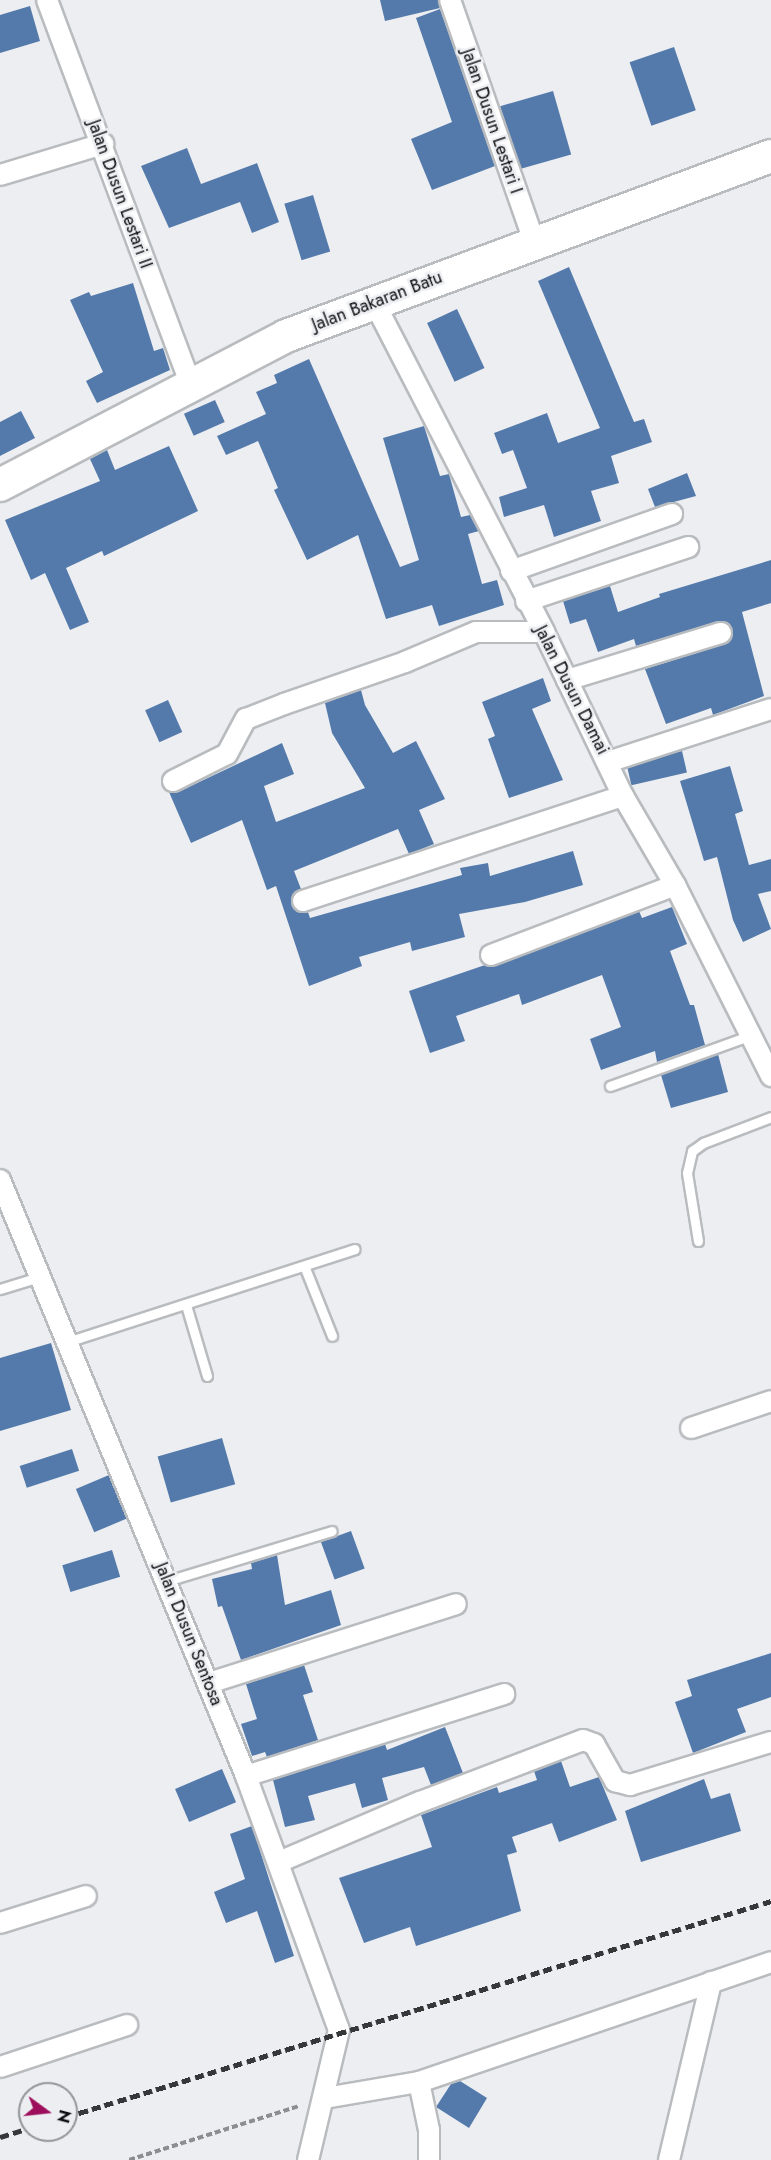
<!DOCTYPE html>
<style>
body{margin:0}
#map{position:relative;width:771px;height:2160px;overflow:hidden;background:#eceef1;font-family:Jost,sans-serif}
div>[style]{position:absolute}
[style*='--x']{left:calc(var(--x)*1px);top:calc(var(--y)*1px);width:calc(var(--w)*1px);rotate:calc(var(--a)*1deg)}
.building>*{inset:0;background:#547aab;transform-origin:0 0}
.path>*{height:4px;margin-top:-2px;transform-origin:0;background:repeating-linear-gradient(90deg,#8b8d8f 0 6px,transparent 0 9px)}
.roads{filter:drop-shadow(2px 0 #b9bcbf) drop-shadow(-2px 0 #b9bcbf) drop-shadow(0 2px #b9bcbf) drop-shadow(0 -2px #b9bcbf)}
.service>*{height:9px;margin:-4.5px;padding:0 4.5px;transform-origin:4.5px;border-radius:4.5px;background:#fff}
.minor>*{height:20px;margin:-10px;padding:0 10px;transform-origin:10px;border-radius:10px;background:#fff}
.trunk>*{height:32px;margin:-16px;padding:0 16px;transform-origin:16px;border-radius:16px;background:#fff}
.rail>*{height:4.5px;margin-top:-2.25px;transform-origin:0;background:repeating-linear-gradient(90deg,#363738 0 9px,transparent 0 13.5px)}
span{translate:-50% -50%;white-space:nowrap;text-align:center;line-height:1.15;-webkit-text-stroke:5px #eceef1;paint-order:stroke}
.street-label{font-size:18px;color:#0e0f10}
.north{position:absolute;left:18px;top:2082px;width:60px;height:60px;box-sizing:border-box;background:#eceef1;border:2px solid #939597;border-radius:50%;rotate:105deg;font-size:16px;font-weight:700;line-height:24px;text-align:center;color:#0e0f10}
.north::after{content:'';display:block;margin:auto;width:21px;height:27px;background:#9d0f5c;clip-path:polygon(50% 0,100% 100%,50% 72%,0 100%)}
</style>
<div id="map">
<div class="building">
<div style="clip-path:polygon(380px 0,438px 0,440px 8px,385px 21px)"></div>
<div style="clip-path:polygon(30px 6px,40px 41px,0 53px,0 15px)"></div>
<div style="clip-path:polygon(440px 9px,495px 166px,432px 190px,411px 139px,452px 122px,416px 18px)"></div>
<div style="left:674px;top:47px;width:67px;height:47px;rotate:71deg"></div>
<div style="left:553px;top:91px;width:66px;height:55px;rotate:74deg"></div>
<div style="clip-path:polygon(187px 148px,201px 184px,257px 163px,279px 222px,252px 233px,240px 202px,169px 228px,141px 166px)"></div>
<div style="left:313px;top:195px;width:59px;height:30px;rotate:73deg"></div>
<div style="clip-path:polygon(569px 267px,634px 422px,644px 419px,652px 442px,611px 456px,619px 483px,591px 491px,601px 521px,554px 537px,544px 505px,504px 517px,499px 497px,527px 488px,513px 450px,502px 454px,494px 433px,547px 413px,558px 443px,600px 428px,538px 281px)"></div>
<div style="clip-path:polygon(133px 283px,154px 351px,163px 348px,170px 370px,97px 403px,86px 381px,103px 372px,70px 300px,89px 292px,91px 296px)"></div>
<div style="left:457px;top:309px;width:65px;height:33px;rotate:65deg"></div>
<div style="clip-path:polygon(309px 359px,400px 567px,419px 560px,383px 438px,424px 426px,440px 476px,449px 474px,461px 517px,470px 515px,479px 531px,468px 534px,482px 584px,497px 580px,504px 605px,439px 626px,432px 605px,386px 619px,358px 535px,307px 560px,274px 490px,278px 488px,258px 441px,226px 455px,217px 436px,266px 414px,256px 392px,277px 383px,274px 375px)"></div>
<div style="left:215px;top:400px;width:24px;height:34px;rotate:66deg"></div>
<div style="clip-path:polygon(21px 411px,35px 438px,0 456px,0 422px)"></div>
<div style="clip-path:polygon(169px 446px,198px 511px,104px 556px,102px 551px,66px 568px,89px 622px,70px 630px,45px 573px,31px 580px,5px 520px,100px 481px,90px 459px,107px 450px,115px 470px)"></div>
<div style="clip-path:polygon(687px 473px,696px 496px,655px 507px,648px 489px)"></div>
<div style="clip-path:polygon(771px 560px,771px 603px,742px 612px,764px 696px,713px 715px,711px 708px,666px 724px,645px 669px,725px 644px,733px 635px,729px 624px,717px 622px,636px 646px,634px 639px,598px 652px,586px 619px,570px 624px,563px 601px,610px 586px,618px 612px,660px 597px,659px 594px)"></div>
<div style="clip-path:polygon(543px 678px,551px 701px,532px 709px,563px 780px,509px 798px,488px 739px,495px 736px,482px 702px)"></div>
<div style="clip-path:polygon(361px 690px,365px 705px,393px 753px,416px 741px,445px 799px,419px 810px,434px 844px,409px 854px,398px 829px,294px 871px,301px 889px,291px 898px,295px 910px,308px 912px,310px 918px,462px 875px,460px 868px,488px 863px,490px 876px,573px 851px,583px 885px,525px 902px,459px 914px,465px 937px,412px 951px,410px 942px,359px 957px,362px 966px,309px 986px,276px 886px,267px 890px,242px 820px,191px 843px,169px 792px,178px 792px,282px 743px,294px 774px,264px 786px,276px 822px,365px 788px,332px 733px,325px 703px)"></div>
<div style="left:168px;top:700px;width:35px;height:25px;rotate:66deg"></div>
<div style="left:682px;top:751px;width:22px;height:57px;rotate:77deg"></div>
<div style="clip-path:polygon(730px 766px,743px 811px,735px 814px,749px 865px,771px 859px,771px 891px,758px 894px,771px 929px,743px 942px,733px 920px,717px 857px,704px 861px,680px 781px)"></div>
<div style="clip-path:polygon(672px 907px,687px 944px,670px 951px,690px 1005px,694px 1005px,705px 1045px,657px 1062px,655px 1051px,601px 1070px,590px 1039px,621px 1027px,602px 975px,522px 1005px,519px 994px,456px 1016px,465px 1041px,430px 1053px,409px 991px,485px 965px,495px 966px,639px 911px,642px 918px)"></div>
<div style="clip-path:polygon(718px 1054px,728px 1092px,671px 1108px,661px 1075px)"></div>
<div style="clip-path:polygon(51px 1343px,71px 1410px,0 1431px,0 1358px)"></div>
<div style="left:222px;top:1438px;width:48px;height:67px;rotate:74deg"></div>
<div style="left:72px;top:1449px;width:23px;height:55px;rotate:72deg"></div>
<div style="left:109px;top:1475px;width:47px;height:36px;rotate:67deg"></div>
<div style="left:351px;top:1531px;width:40px;height:32px;rotate:70deg"></div>
<div style="left:112px;top:1550px;width:28px;height:52px;rotate:73deg"></div>
<div style="clip-path:polygon(277px 1555px,285px 1605px,331px 1590px,341px 1625px,241px 1660px,222px 1606px,218px 1607px,212px 1579px,252px 1569px,251px 1563px)"></div>
<div style="clip-path:polygon(771px 1653px,771px 1697px,737px 1709px,746px 1732px,693px 1753px,675px 1702px,692px 1696px,687px 1680px)"></div>
<div style="clip-path:polygon(304px 1665px,313px 1692px,303px 1695px,318px 1740px,267px 1757px,265px 1752px,252px 1756px,241px 1724px,257px 1719px,246px 1684px)"></div>
<div style="clip-path:polygon(445px 1727px,463px 1773px,431px 1785px,424px 1767px,382px 1778px,388px 1800px,362px 1808px,355px 1783px,308px 1796px,315px 1820px,285px 1827px,273px 1780px,385px 1744px,387px 1750px)"></div>
<div style="clip-path:polygon(561px 1761px,570px 1787px,599px 1777px,617px 1820px,559px 1842px,552px 1823px,512px 1837px,517px 1852px,507px 1855px,521px 1911px,416px 1946px,410px 1927px,364px 1943px,339px 1878px,432px 1847px,421px 1815px,497px 1787px,499px 1793px,537px 1780px,534px 1771px)"></div>
<div style="left:222px;top:1769px;width:36px;height:51px;rotate:67deg"></div>
<div style="clip-path:polygon(704px 1779px,711px 1799px,730px 1793px,741px 1831px,641px 1862px,625px 1811px)"></div>
<div style="clip-path:polygon(252px 1826px,294px 1956px,275px 1963px,257px 1911px,226px 1923px,214px 1892px,245px 1879px,230px 1834px)"></div>
<div style="clip-path:polygon(460px 2081px,487px 2098px,469px 2128px,436px 2107px,451px 2084px)"></div>
</div>
<div class="path">
<div style="--x:129;--y:2160;--w:178;--a:-17.6"></div>
</div>
<div class="roads">
<div class="service">
<div style="--x:610;--y:1086;--w:151;--a:-19.8"></div>
<div style="--x:698;--y:1241;--w:69;--a:-99.2"></div>
<div style="--x:687;--y:1173;--w:23;--a:-77"></div>
<div style="--x:692;--y:1151;--w:14;--a:-36"></div>
<div style="--x:703;--y:1143;--w:73;--a:-20.9"></div>
<div style="--x:305;--y:1268;--w:73;--a:68.3"></div>
<div style="--x:0;--y:1289;--w:41;--a:-17.1"></div>
<div style="--x:186;--y:1305;--w:74;--a:73.5"></div>
<div style="--x:70;--y:1341;--w:299;--a:-17.9"></div>
<div style="--x:167;--y:1581;--w:172;--a:-16.9"></div>
</div>
<div class="minor">
<div style="--x:47;--y:0;--w:414;--a:69.5"></div>
<div style="--x:450;--y:0;--w:255;--a:70.8"></div>
<div style="--x:0;--y:175;--w:108;--a:-16.8"></div>
<div style="--x:374;--y:302;--w:371;--a:62.7"></div>
<div style="--x:544;--y:632;--w:182;--a:64.3"></div>
<div style="--x:623;--y:796;--w:103;--a:59.7"></div>
<div style="--x:675;--y:885;--w:214;--a:63.3"></div>
<div style="--x:511;--y:571;--w:171;--a:-19.5"></div>
<div style="--x:526;--y:601;--w:171;--a:-18.4"></div>
<div style="--x:567;--y:680;--w:161;--a:-17"></div>
<div style="--x:608;--y:762;--w:171;--a:-18"></div>
<div style="--x:173;--y:781;--w:60;--a:-26.6"></div>
<div style="--x:227;--y:754;--w:40;--a:-62"></div>
<div style="--x:246;--y:719;--w:41;--a:-21.5"></div>
<div style="--x:284;--y:704;--w:128;--a:-19.1"></div>
<div style="--x:405;--y:662;--w:77;--a:-22.9"></div>
<div style="--x:476;--y:632;--w:68;--a:0"></div>
<div style="--x:303;--y:901;--w:337;--a:-18.2"></div>
<div style="--x:491;--y:955;--w:197;--a:-20.8"></div>
<div style="--x:0;--y:1180;--w:645;--a:67.57"></div>
<div style="--x:246;--y:1776;--w:270;--a:69.9"></div>
<div style="--x:339;--y:2030;--w:134;--a:103.4"></div>
<div style="--x:691;--y:1428;--w:84;--a:-18.6"></div>
<div style="--x:209;--y:1683;--w:259;--a:-17.7"></div>
<div style="--x:246;--y:1776;--w:271;--a:-17.6"></div>
<div style="--x:279;--y:1862;--w:153;--a:-23.1"></div>
<div style="--x:420;--y:1802;--w:174;--a:-20.8"></div>
<div style="--x:583;--y:1740;--w:12;--a:20"></div>
<div style="--x:594;--y:1744;--w:43;--a:60.4"></div>
<div style="--x:615;--y:1781;--w:16;--a:15"></div>
<div style="--x:630;--y:1785;--w:147;--a:-17"></div>
<div style="--x:0;--y:1923;--w:90;--a:-17.4"></div>
<div style="--x:0;--y:2067;--w:134;--a:-18.3"></div>
<div style="--x:419;--y:2082;--w:49;--a:78.2"></div>
<div style="--x:429;--y:2130;--w:30;--a:90"></div>
<div style="--x:325;--y:2098;--w:95;--a:-9.7"></div>
<div style="--x:419;--y:2082;--w:372;--a:-18.8"></div>
<div style="--x:669;--y:2160;--w:183;--a:-76.7"></div>
</div>
<div class="trunk">
<div style="--x:0;--y:485;--w:322;--a:-27.5"></div>
<div style="--x:286;--y:336;--w:517;--a:-20.36"></div>
</div>
</div>
<div class="rail">
<div style="--x:66;--y:2117;--w:737;--a:-17.03"></div>
<div style="--x:0;--y:2137;--w:31;--a:-17"></div>
</div>
<div class="street-label">
<span style="left:492px;top:121px;rotate:71deg">Jalan Dusun Lestari I</span>
<span style="left:120px;top:194px;rotate:70deg">Jalan Dusun Lestari II</span>
<span style="left:377px;top:301px;rotate:-21deg">Jalan Bakaran Batu</span>
<span style="left:572px;top:690px;rotate:63deg">Jalan Dusun Damai</span>
<span style="left:189px;top:1634px;rotate:68deg">Jalan Dusun Sentosa</span>
</div>
<div class="north">N</div>
</div>
